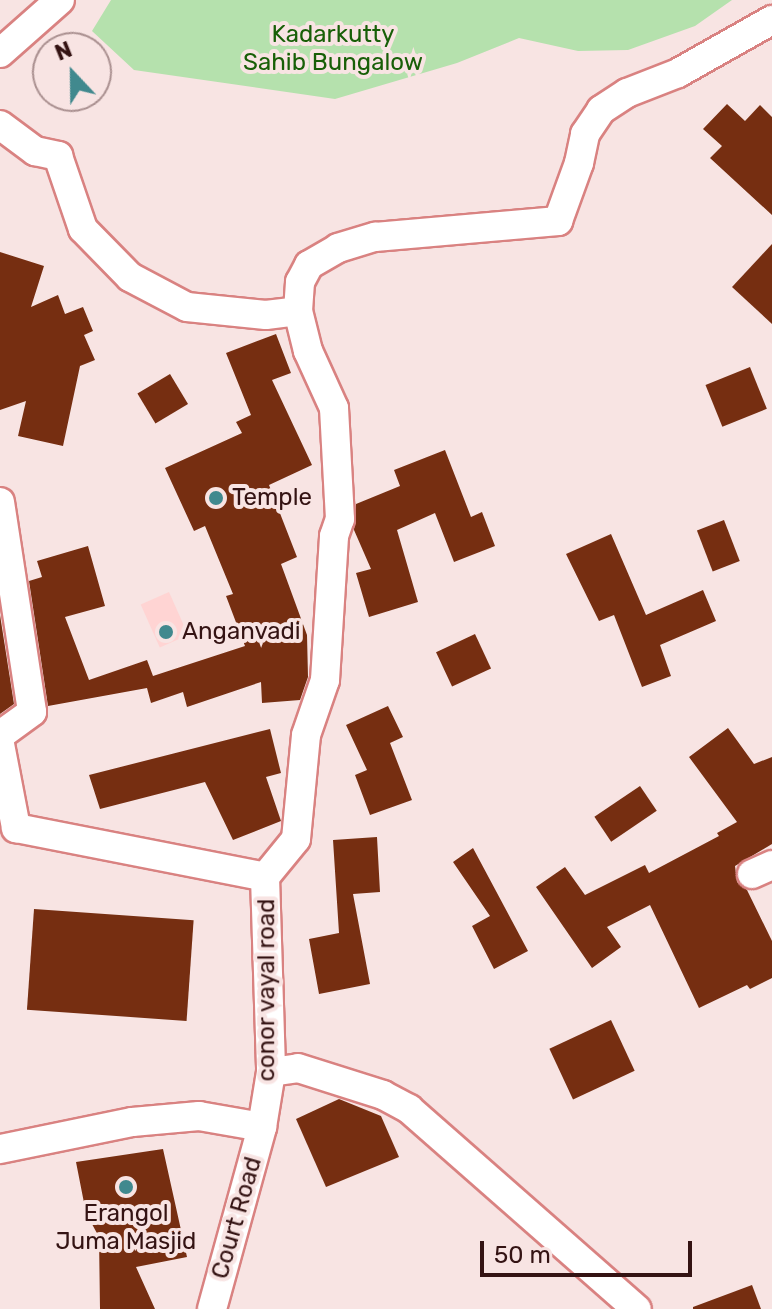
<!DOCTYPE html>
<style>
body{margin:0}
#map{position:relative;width:772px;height:1309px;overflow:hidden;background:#f8e4e3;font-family:Rubik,sans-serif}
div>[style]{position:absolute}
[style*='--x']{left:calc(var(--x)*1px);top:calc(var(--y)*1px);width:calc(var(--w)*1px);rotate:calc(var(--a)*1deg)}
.built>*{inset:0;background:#ffd4d3;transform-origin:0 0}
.green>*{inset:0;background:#b5e1ad}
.building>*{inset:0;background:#762e11;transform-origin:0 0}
.roads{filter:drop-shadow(2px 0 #d98281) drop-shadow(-2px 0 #d98281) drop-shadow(0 2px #d98281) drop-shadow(0 -2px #d98281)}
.street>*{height:28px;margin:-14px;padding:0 14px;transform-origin:14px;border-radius:14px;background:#fff}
.dots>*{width:22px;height:22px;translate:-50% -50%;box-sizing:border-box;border:4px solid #f8e4e3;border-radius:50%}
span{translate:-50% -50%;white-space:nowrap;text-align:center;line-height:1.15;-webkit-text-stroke:8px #f8e4e3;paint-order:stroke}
.park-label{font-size:24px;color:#185f07}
.poi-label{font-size:24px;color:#341313}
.left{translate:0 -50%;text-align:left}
.street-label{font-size:24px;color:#341313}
.north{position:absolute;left:32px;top:32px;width:80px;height:80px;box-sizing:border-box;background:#f8e4e3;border:2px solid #aa9090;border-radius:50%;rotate:338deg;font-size:22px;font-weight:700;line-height:32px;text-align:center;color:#341313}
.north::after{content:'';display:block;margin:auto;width:28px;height:36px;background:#41898e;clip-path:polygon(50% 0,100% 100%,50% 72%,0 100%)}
.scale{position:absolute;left:480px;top:1241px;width:212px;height:36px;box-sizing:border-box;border:4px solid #341313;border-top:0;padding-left:10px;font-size:24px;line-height:28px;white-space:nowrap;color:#341313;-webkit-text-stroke:6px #f8e4e3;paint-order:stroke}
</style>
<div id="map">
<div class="built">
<div style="left:169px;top:592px;width:47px;height:31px;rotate:66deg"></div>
</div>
<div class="green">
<div style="clip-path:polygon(111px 0,732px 0,695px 26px,628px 50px,578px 51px,519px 38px,457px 63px,335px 99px,134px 70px,92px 31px)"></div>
</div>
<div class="building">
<div style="clip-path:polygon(727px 104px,745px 121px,760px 105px,772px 117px,772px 215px,710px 158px,722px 146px,703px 129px)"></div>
<div style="clip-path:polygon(772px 244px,772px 324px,732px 287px)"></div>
<div style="clip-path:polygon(0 252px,44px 266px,31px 307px,58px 295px,65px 314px,83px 307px,93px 331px,84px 335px,95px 360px,80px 366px,63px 446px,18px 436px,26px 401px,0 410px)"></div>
<div style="clip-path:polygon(276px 334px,291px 373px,272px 380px,312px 465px,269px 485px,297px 557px,281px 564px,307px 635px,308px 677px,300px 700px,262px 703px,261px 682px,187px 707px,183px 692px,151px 703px,147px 688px,48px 706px,29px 581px,42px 577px,37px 561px,88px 546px,105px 606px,65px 617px,89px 680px,147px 660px,153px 676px,245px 646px,226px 596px,233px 594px,205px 526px,194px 531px,165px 468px,242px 433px,236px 422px,251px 415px,226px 353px)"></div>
<div style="left:750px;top:367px;width:45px;height:48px;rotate:68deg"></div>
<div style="left:170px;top:374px;width:35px;height:38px;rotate:59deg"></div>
<div style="clip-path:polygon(445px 450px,471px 517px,482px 512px,495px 546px,454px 562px,435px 513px,397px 530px,418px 602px,369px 617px,356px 573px,371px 569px,354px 530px,356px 504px,400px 486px,394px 470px)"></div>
<div style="left:724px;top:520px;width:44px;height:29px;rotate:69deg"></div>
<div style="clip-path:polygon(611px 534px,646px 615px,703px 590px,716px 621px,660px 645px,671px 676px,642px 687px,614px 615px,599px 621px,566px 554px)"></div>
<div style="clip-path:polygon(0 615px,14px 704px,0 714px)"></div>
<div style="left:475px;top:634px;width:38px;height:43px;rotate:65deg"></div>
<div style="clip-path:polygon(388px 706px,403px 737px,390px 743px,412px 800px,370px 815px,355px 775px,367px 770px,346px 725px)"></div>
<div style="clip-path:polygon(728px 728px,754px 764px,772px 757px,772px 844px,735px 866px,737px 882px,747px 890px,772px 941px,772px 978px,750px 989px,747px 985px,699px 1008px,650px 905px,607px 927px,621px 947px,592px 968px,536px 887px,565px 867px,585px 895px,645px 865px,649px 873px,719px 836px,717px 833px,737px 822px,689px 757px)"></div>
<div style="clip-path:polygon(270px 729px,281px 773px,266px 777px,281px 821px,233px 840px,205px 782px,100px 809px,89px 775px)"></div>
<div style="left:640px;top:786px;width:30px;height:55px;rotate:56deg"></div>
<div style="clip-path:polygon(377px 837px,380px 892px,353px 894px,370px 984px,319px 994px,309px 939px,339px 933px,333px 840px)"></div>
<div style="clip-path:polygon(473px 848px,528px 951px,494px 969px,472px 926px,490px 916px,453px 862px)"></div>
<div style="left:34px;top:909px;width:160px;height:101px;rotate:4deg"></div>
<div style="left:611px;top:1020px;width:56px;height:68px;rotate:65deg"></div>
<div style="clip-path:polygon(339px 1099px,381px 1116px,399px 1157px,326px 1187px,296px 1119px)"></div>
<div style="clip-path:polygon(163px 1149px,187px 1257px,136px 1267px,155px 1309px,100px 1309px,99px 1237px,86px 1213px,76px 1162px)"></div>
<div style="clip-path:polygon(752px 1285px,761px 1309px,693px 1309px,693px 1307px)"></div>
</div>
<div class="roads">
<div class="street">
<div style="--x:0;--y:53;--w:80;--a:-41.5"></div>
<div style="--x:0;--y:125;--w:44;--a:36.6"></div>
<div style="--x:35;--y:151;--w:24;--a:12"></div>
<div style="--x:58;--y:156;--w:77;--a:71.1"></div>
<div style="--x:83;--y:229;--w:67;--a:45.6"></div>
<div style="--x:130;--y:277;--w:64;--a:27.8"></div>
<div style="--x:187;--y:307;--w:79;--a:5.8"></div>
<div style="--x:266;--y:315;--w:32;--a:-7"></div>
<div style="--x:0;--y:502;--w:212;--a:81.3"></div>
<div style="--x:32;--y:712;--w:39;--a:144"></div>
<div style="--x:0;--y:744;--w:86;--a:79.2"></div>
<div style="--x:16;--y:828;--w:254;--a:11.1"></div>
<div style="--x:265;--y:877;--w:195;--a:88.2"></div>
<div style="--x:271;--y:1072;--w:56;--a:99.3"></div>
<div style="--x:262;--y:1127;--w:64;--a:-170.1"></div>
<div style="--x:199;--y:1116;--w:67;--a:174.9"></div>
<div style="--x:132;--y:1122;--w:135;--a:168.4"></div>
<div style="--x:752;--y:874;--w:22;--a:-24"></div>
<div style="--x:265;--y:877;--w:49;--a:-50.8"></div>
<div style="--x:296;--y:839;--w:104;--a:-84.5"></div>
<div style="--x:306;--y:735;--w:58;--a:-70.9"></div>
<div style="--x:325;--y:680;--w:144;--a:-86.4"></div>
<div style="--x:334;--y:536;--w:18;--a:-71"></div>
<div style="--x:340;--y:519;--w:111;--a:-93.1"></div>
<div style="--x:334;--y:408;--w:63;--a:-114.5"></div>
<div style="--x:308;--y:351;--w:41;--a:-104"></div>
<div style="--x:298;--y:311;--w:29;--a:-86"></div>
<div style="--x:300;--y:282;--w:19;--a:-62"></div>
<div style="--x:309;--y:265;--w:34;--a:-30"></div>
<div style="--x:338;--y:248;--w:39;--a:-17"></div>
<div style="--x:375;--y:237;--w:184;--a:-5"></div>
<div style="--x:558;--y:221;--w:62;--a:-70.1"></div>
<div style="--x:579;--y:163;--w:30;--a:-78"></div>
<div style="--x:585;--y:134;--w:29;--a:-56"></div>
<div style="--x:601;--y:110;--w:31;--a:-33"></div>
<div style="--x:627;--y:93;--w:55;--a:-21.4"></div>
<div style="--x:678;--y:73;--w:108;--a:-29.4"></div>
<div style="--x:271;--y:1072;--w:27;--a:-8"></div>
<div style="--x:298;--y:1068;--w:89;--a:17.6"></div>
<div style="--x:383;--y:1095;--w:30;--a:28"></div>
<div style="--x:409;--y:1109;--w:303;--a:41.3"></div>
<div style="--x:212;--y:1309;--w:189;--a:-74.6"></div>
</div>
</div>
<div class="dots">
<div style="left:216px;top:498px;background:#41898e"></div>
<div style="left:166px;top:632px;background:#41898e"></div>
<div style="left:126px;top:1187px;background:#41898e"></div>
</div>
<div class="park-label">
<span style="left:333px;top:49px">Kadarkutty<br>Sahib Bungalow</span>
</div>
<div class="poi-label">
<span class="left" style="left:232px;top:498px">Temple</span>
<span class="left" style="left:182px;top:632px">Anganvadi</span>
<span style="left:126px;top:1228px">Erangol<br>Juma Masjid</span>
</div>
<div class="street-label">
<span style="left:267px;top:990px;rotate:-90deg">conor vayal road</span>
<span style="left:237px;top:1218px;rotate:-74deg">Court Road</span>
</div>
<div class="north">N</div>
<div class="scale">50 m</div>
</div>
